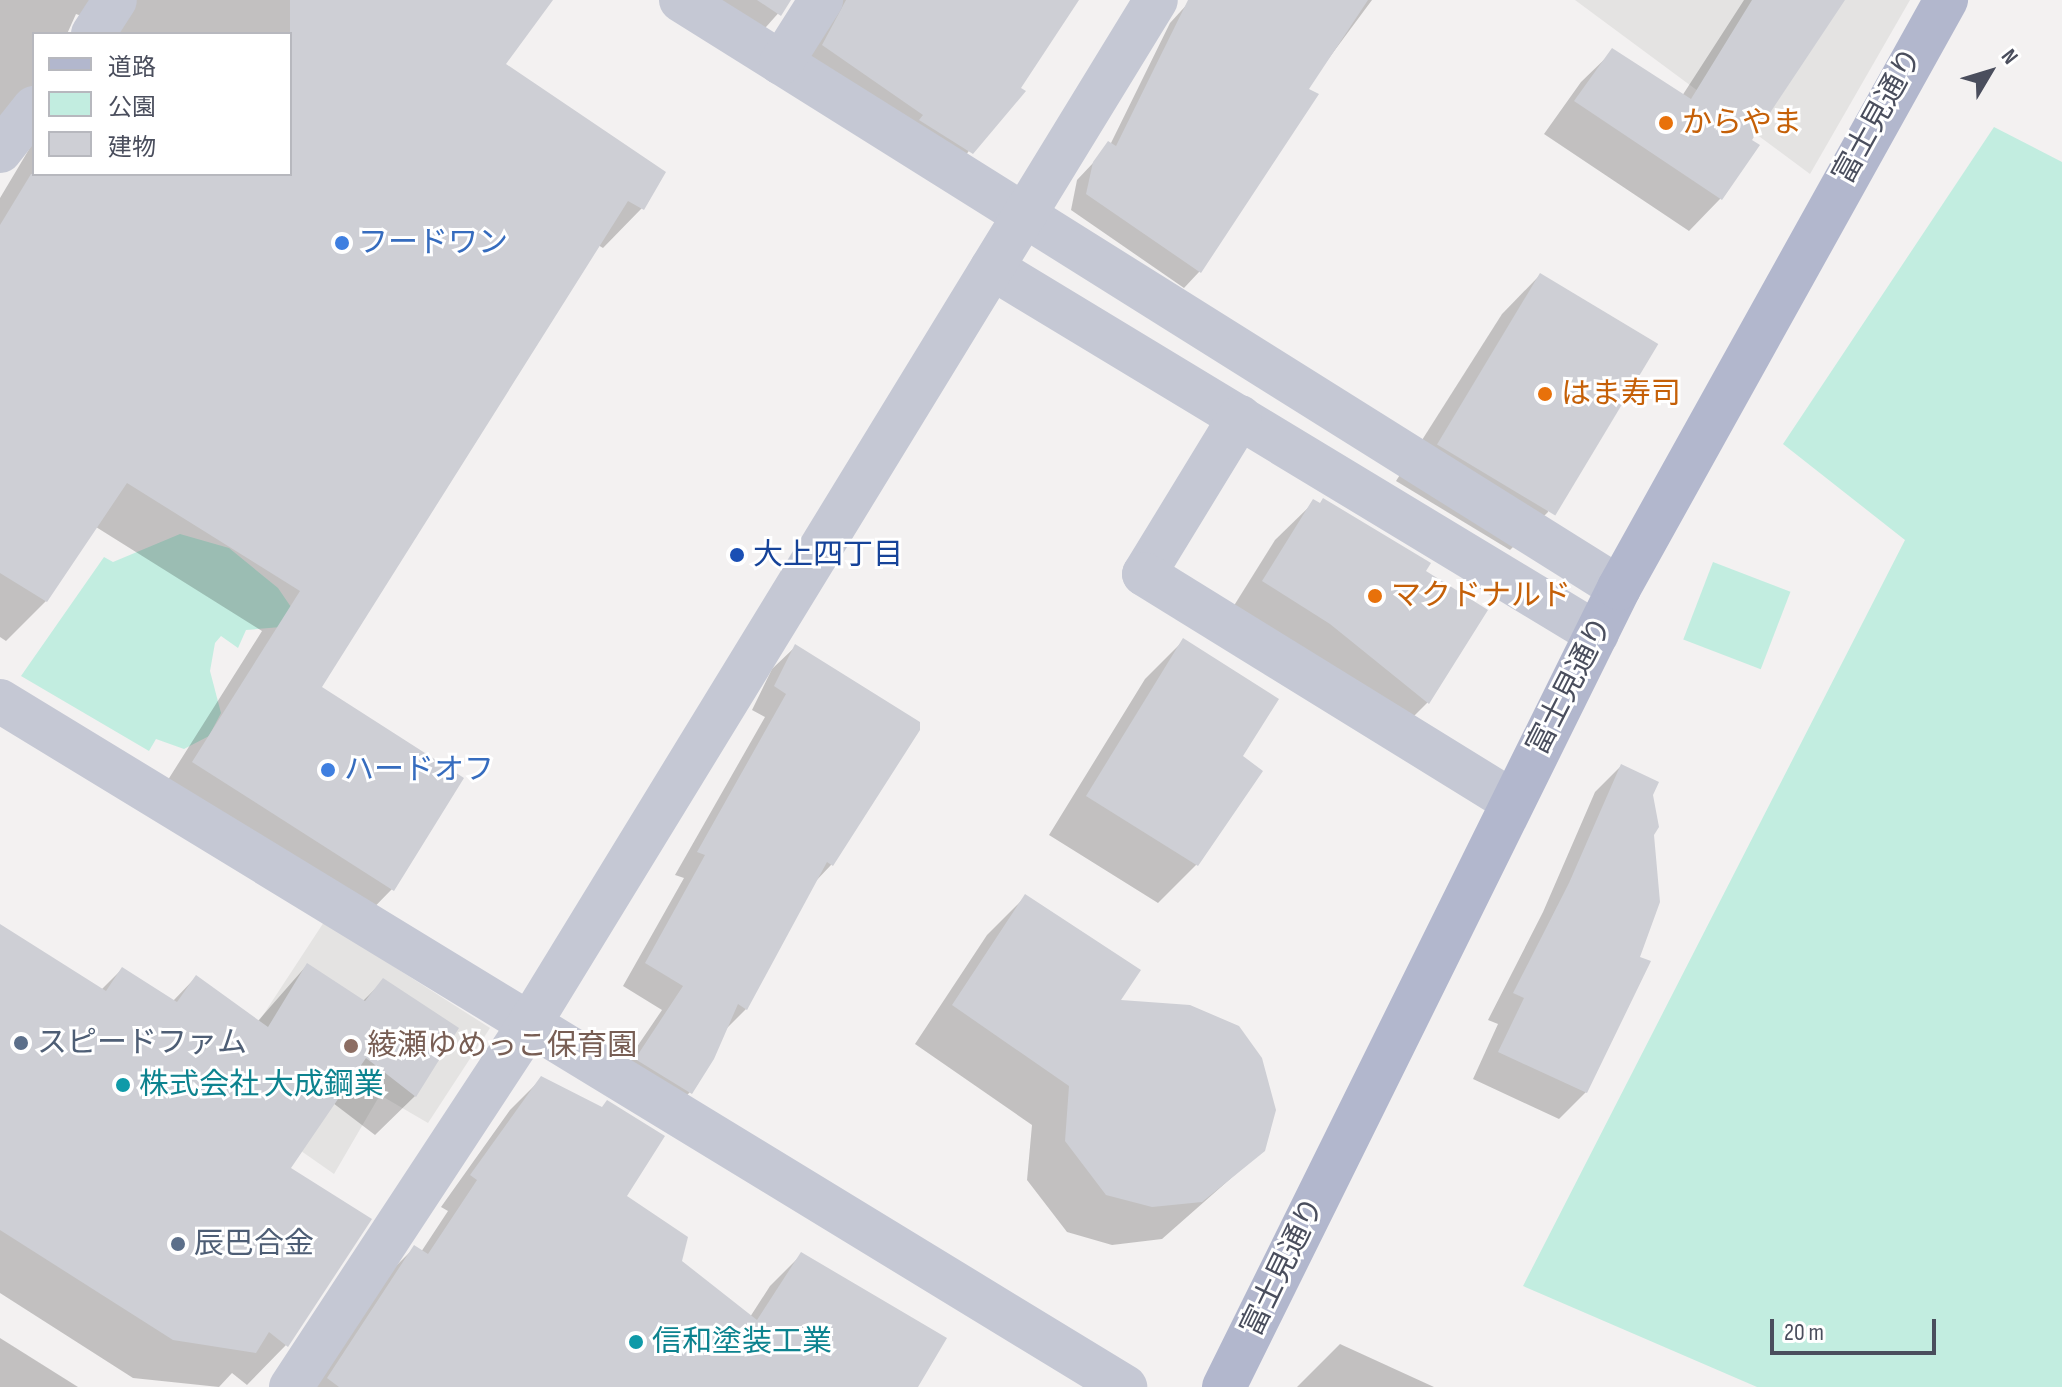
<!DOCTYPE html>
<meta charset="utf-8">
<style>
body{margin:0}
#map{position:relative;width:2062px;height:1387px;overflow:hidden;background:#f3f1f1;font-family:"Sofia Sans Condensed","Noto Sans JP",sans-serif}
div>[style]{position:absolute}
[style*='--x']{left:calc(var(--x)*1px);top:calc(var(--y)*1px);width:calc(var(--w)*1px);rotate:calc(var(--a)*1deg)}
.education>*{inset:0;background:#e4e3e2}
.green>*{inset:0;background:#c2ede0;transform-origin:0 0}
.shadow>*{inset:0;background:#0003}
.building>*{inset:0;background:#cecfd5;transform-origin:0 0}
.minor>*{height:44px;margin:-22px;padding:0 22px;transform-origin:22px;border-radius:22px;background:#c5c8d4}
.major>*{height:44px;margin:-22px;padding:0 22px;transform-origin:22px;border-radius:22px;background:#b2b7cd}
.dots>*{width:22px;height:22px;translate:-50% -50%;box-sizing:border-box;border:4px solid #fff;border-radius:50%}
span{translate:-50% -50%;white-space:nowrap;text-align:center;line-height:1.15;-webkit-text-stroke:6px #fff;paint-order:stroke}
.street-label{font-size:30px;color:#4a4e5d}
.food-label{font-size:30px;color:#c56008}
.left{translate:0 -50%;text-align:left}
.shop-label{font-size:30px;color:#366cbe}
.transit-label{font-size:30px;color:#164399}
.service-label{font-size:30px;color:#4e5e75}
.education-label{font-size:30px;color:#785e54}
.culture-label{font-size:30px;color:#0d838f}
.legend{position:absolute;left:32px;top:32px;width:260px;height:144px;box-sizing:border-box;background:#fff;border:2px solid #b7b8be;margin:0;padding:10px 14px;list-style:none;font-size:24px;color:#4a4e5d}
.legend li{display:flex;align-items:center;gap:16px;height:40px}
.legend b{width:40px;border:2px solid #b7b8be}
.north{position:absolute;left:1950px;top:32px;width:80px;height:80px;-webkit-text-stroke:6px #fff;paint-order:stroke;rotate:52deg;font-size:22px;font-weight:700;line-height:32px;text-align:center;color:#4a4e5d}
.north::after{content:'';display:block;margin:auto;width:28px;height:36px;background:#4a4e5d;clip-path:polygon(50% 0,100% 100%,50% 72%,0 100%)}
.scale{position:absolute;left:1770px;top:1319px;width:166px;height:36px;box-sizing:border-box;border:4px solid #4a4e5d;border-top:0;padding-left:10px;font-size:24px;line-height:28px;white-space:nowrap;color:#4a4e5d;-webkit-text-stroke:6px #fff;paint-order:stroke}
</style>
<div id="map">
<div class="education">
<div style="clip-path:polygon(1575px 0,1910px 0,1810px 174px)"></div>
<div style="clip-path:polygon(324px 922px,490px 1028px,428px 1123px,380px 1095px,334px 1174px,214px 1090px)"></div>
</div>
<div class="green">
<div style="clip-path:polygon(1994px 127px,2062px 162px,2062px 1387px,1757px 1387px,1523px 1286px,1905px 540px,1783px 444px)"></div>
<div style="clip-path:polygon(180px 534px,229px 548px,278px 588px,291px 607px,281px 627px,246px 630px,238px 648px,221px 636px,215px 643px,210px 671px,221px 713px,209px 736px,184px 749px,156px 739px,149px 751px,21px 676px,104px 557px,113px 562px)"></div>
<div style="left:1713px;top:562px;width:83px;height:83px;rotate:21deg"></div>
</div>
<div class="shadow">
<div style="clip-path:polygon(evenodd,0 0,543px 0,503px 65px,642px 208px,603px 248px,598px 245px,319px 688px,392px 889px,353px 929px,154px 802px,262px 631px,96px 527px,46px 601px,6px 641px,0 637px,0 198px,31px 146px,0 122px,0 0,76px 14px,90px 19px,97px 34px,290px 34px,290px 174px,34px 174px,34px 34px,67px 34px,76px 14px)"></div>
<div style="clip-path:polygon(699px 0,790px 0,757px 37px)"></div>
<div style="clip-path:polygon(821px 0,1076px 0,956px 169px,807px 62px)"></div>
<div style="clip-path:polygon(1191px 0,1372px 0,1306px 89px,1317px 95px,1199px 272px,1184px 288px,1071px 210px,1077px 180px,1110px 145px,1170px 23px)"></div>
<div style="clip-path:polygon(1744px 0,1811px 0,1750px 140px,1757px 145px,1720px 199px,1689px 231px,1544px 134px,1581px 82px,1613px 51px,1682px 96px)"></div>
<div style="clip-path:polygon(1540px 275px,1548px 512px,1510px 550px,1396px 481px,1502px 314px)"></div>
<div style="clip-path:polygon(1314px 502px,1485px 610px,1427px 703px,1389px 741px,1225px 620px,1275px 540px)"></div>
<div style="clip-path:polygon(1183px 641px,1240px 756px,1260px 771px,1196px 865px,1158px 903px,1049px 835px,1145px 679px)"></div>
<div style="clip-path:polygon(795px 647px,918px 730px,831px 865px,814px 883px,746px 1009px,724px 1031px,690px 1092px,668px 1115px,613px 1082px,662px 1010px,623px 986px,684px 878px,675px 875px,765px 717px,752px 710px,772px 669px)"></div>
<div style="clip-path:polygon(1621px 766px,1651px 795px,1652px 834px,1586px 1092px,1559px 1119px,1473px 1079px,1498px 1024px,1488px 1020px,1543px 912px,1595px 792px)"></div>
<div style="clip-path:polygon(1025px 897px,1118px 1002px,1263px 1150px,1162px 1239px,1112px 1245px,1067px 1232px,1027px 1180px,1032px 1125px,915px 1044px,987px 935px)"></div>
<div style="clip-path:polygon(0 926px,101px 990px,122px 969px,173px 1001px,196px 977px,257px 1022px,307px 965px,362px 1002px,383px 981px,415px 1096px,375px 1135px,333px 1103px,288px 1169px,369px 1219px,286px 1345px,247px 1385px,232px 1373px,219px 1387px,133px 1378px,0 1293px)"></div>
<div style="clip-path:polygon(541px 1079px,624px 1197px,680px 1262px,750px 1317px,770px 1286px,801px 1255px,915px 1387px,312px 1387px,384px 1278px,414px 1248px,421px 1252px,448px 1211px,441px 1207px,510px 1110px)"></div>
<div style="clip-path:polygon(0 1338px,78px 1387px,0 1387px)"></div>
<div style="clip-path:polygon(1340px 1344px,1434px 1387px,1297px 1387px)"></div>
</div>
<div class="building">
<div style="clip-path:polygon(290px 0,553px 0,506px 64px,666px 172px,644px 210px,628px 201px,322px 687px,464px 778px,394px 891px,192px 762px,300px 591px,127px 483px,47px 602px,0 573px,0 225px,31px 174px,290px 174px)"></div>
<div style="clip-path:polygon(757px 0,791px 0,781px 16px)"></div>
<div style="clip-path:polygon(846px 0,1079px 0,1021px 88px,1026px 91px,973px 154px,919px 120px,923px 115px,822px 45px)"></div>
<div style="clip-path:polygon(1188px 0,1368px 0,1309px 89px,1319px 94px,1201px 273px,1086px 194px,1093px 162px,1108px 141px,1116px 146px)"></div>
<div style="clip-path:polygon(1752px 0,1845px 0,1752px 140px,1760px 145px,1722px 200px,1574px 101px,1612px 48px,1691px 99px)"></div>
<div style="left:1540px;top:273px;width:138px;height:200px;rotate:31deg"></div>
<div style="clip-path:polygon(1323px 498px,1431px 563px,1426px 571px,1488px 610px,1429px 704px,1330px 624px,1262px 581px,1313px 499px,1320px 503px)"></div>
<div style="clip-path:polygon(1183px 638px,1279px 699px,1243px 756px,1263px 771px,1198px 866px,1086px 796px)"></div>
<div style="clip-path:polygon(795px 644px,920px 722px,920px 730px,833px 866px,827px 862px,747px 1010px,738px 1004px,714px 1059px,692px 1094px,635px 1059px,683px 986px,645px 963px,705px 855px,697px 852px,786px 694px,774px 686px)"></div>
<div style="clip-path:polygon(1621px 764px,1659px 782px,1653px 795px,1659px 827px,1654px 835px,1660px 902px,1640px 957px,1651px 961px,1587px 1093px,1498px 1052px,1524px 998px,1513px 993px,1569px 883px)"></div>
<div style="clip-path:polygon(1025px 894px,1141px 970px,1121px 1000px,1190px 1005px,1239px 1026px,1262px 1058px,1276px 1110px,1265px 1151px,1202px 1202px,1152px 1207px,1106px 1195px,1065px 1141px,1069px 1086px,952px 1005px)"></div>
<div style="clip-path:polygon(0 924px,106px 991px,122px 967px,177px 1002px,196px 975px,268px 1027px,307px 963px,365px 1001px,383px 978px,459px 1028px,416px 1097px,366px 1058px,291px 1168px,372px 1219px,288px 1347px,269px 1332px,256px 1353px,173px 1340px,0 1230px)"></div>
<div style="clip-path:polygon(541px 1076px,602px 1107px,607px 1100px,665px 1136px,627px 1196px,688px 1237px,682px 1261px,757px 1320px,801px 1252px,947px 1338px,918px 1387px,339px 1387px,327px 1378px,414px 1245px,428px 1254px,477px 1180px,470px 1175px)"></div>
</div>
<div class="minor">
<div style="--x:681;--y:0;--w:1107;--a:32.08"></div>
<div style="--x:93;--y:34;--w:40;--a:-57.1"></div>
<div style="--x:781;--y:63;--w:75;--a:-57.6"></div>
<div style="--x:0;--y:151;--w:55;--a:-51.7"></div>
<div style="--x:992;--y:268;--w:707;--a:31.17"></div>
<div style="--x:1240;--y:417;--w:184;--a:121.4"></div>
<div style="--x:1144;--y:574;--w:432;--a:31.7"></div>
<div style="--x:0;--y:701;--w:1318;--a:31.37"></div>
<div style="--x:291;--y:1387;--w:435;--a:-56.7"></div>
<div style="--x:530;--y:1023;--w:1199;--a:-58.54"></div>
</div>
<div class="major">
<div style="--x:1224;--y:1387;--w:891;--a:-63.69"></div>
<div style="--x:1619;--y:588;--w:673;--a:-60.92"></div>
</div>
<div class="dots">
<div style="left:1666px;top:123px;background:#e8710a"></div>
<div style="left:342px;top:243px;background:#3f7fe0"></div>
<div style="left:1545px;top:394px;background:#e8710a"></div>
<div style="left:737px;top:555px;background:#1a4fb4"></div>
<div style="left:1375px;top:596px;background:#e8710a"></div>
<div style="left:328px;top:770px;background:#3f7fe0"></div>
<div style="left:21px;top:1043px;background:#5c6f8a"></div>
<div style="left:351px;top:1046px;background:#8d6e63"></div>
<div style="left:123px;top:1085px;background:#0f9aa8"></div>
<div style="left:178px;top:1244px;background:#5c6f8a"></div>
<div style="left:636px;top:1342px;background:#0f9aa8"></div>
</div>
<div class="street-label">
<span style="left:1878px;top:116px;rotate:-61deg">富士見通り</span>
<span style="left:1570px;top:686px;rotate:-63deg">富士見通り</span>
<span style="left:1283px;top:1267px;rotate:-64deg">富士見通り</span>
</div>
<div class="food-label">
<span class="left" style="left:1682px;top:123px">からやま</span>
<span class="left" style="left:1561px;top:394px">はま寿司</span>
<span class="left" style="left:1391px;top:596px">マクドナルド</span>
</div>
<div class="shop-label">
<span class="left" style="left:358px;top:243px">フードワン</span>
<span class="left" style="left:344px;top:770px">ハードオフ</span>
</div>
<div class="transit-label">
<span class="left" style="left:753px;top:555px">大上四丁目</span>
</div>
<div class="service-label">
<span class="left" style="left:37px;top:1043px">スピードファム</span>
<span class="left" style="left:194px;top:1244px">辰巴合金</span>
</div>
<div class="education-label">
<span class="left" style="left:367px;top:1046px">綾瀬ゆめっこ保育園</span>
</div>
<div class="culture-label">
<span class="left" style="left:139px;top:1085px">株式会社 大成鋼業</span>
<span class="left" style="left:652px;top:1342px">信和塗装工業</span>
</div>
<ul class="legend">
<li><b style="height:10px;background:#b2b7cd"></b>道路</li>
<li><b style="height:22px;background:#c2ede0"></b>公園</li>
<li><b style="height:22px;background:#cecfd5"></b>建物</li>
</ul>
<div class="north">N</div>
<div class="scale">20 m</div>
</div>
